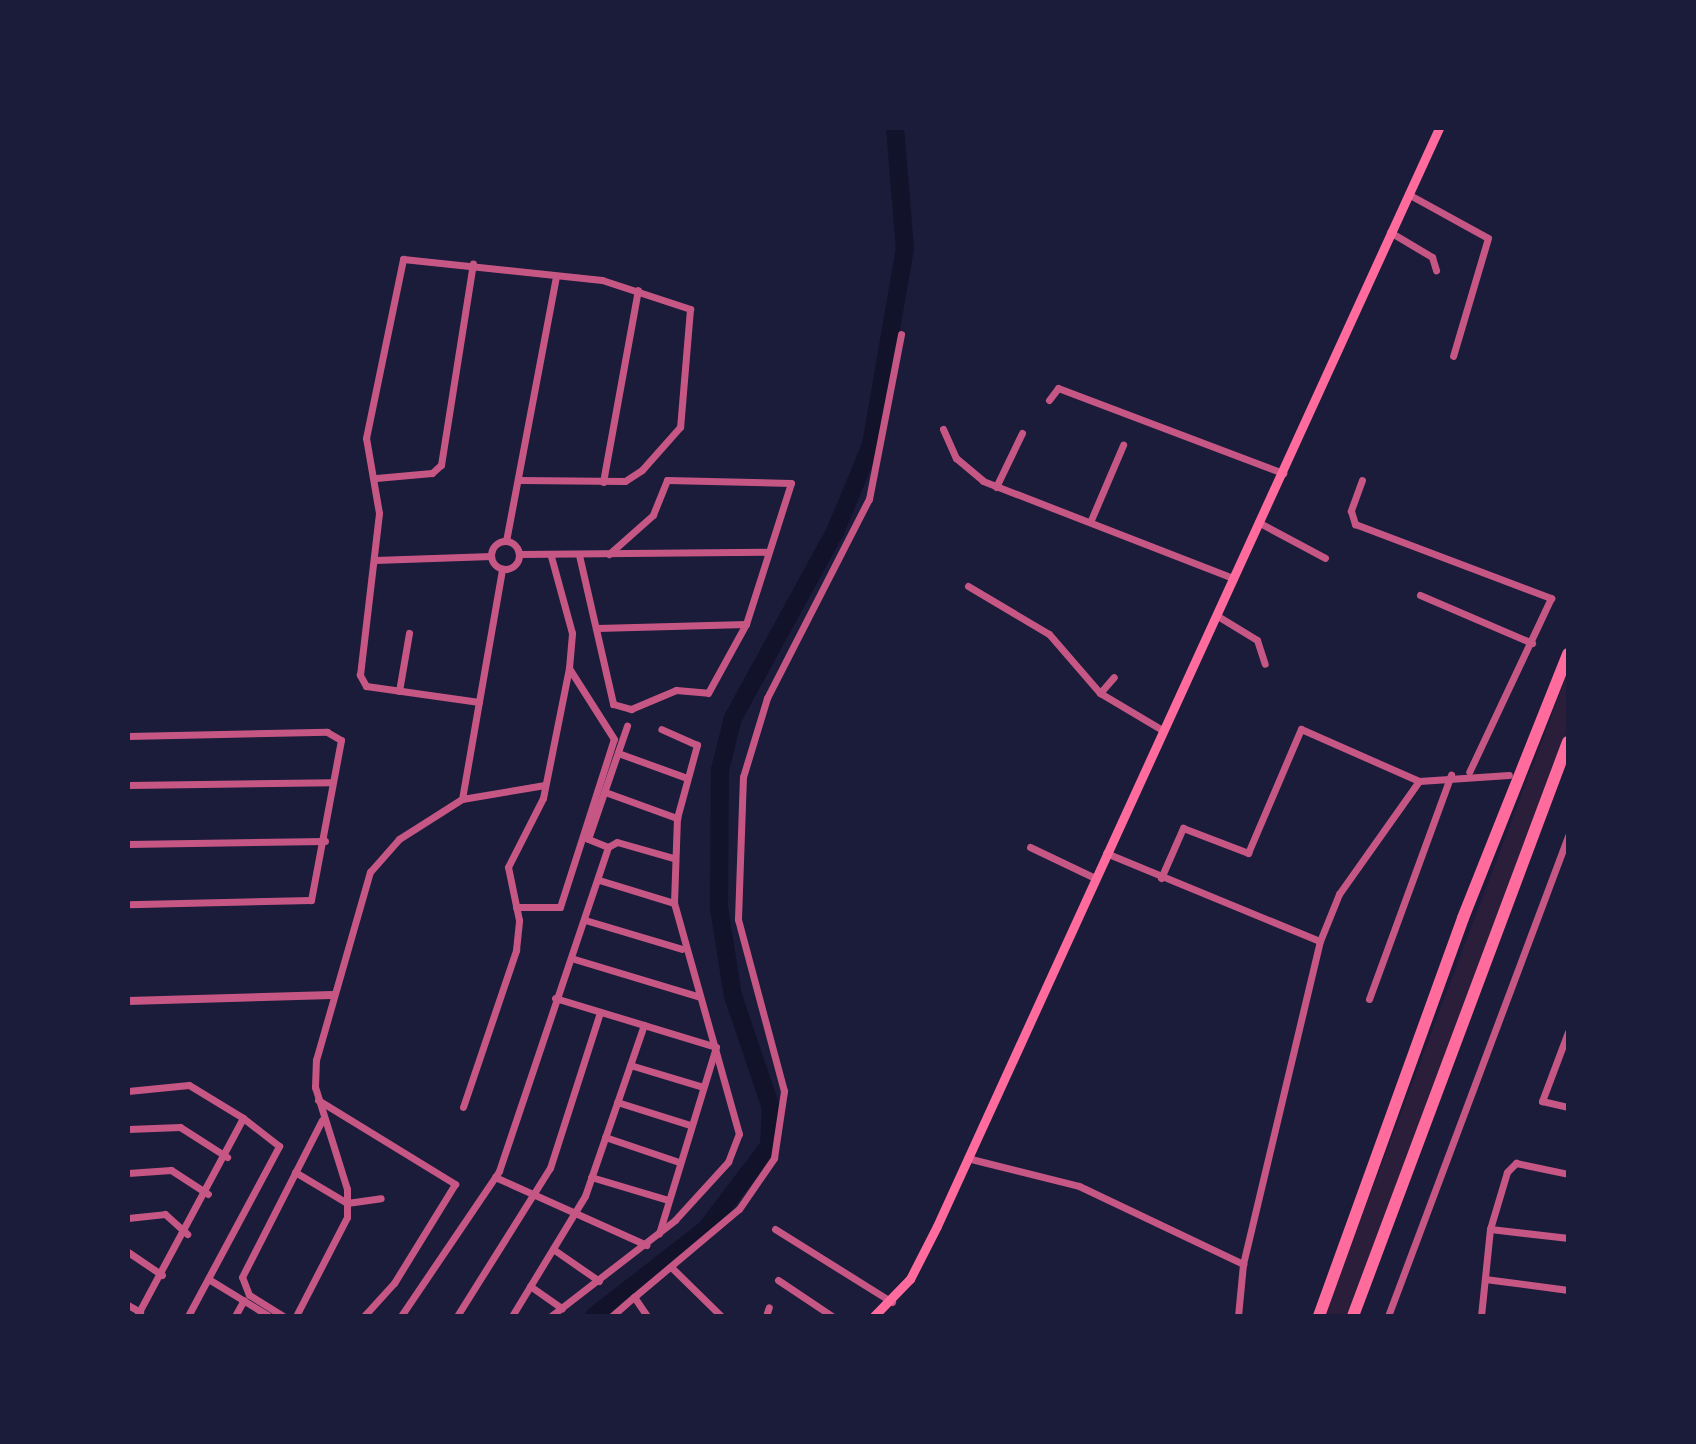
<!DOCTYPE html>
<style>
body{margin:0}
#map{position:relative;width:1696px;height:1444px;overflow:hidden;background:#1b1b3a;font-family:Commissioner,sans-serif}
div>[style]{position:absolute}
[style*='--x']{left:calc(var(--x)*1px);top:calc(var(--y)*1px);width:calc(var(--w)*1px);rotate:calc(var(--a)*1deg)}
.green>*{inset:0;background:#2a1e3b}
.river>*{height:18px;margin:-9px;padding:0 9px;transform-origin:9px;border-radius:9px;background:#12122b}
.minor>*{height:7px;margin:-3.5px;padding:0 3.5px;transform-origin:3.5px;border-radius:3.5px;background:#c65784}
.minor>.ring{margin:-3.5px;padding:0;box-sizing:content-box;background:none;border:7px solid #c65784;border-radius:50%}
.tertiary>*{height:8px;margin:-4px;padding:0 4px;transform-origin:4px;border-radius:4px;background:#c65784}
.secondary>*{height:9px;margin:-4.5px;padding:0 4.5px;transform-origin:4.5px;border-radius:4.5px;background:#ff6b9d}
.motorway>*{height:12px;margin:-6px;padding:0 6px;transform-origin:6px;border-radius:6px;background:#ff6b9d}
span{translate:-50% -50%;white-space:nowrap;text-align:center;line-height:1.15;-webkit-text-stroke:7px #1b1b3a;paint-order:stroke}
.frame{position:absolute;inset:0;border:130px solid #1b1b3a;pointer-events:none}
</style>
<div id="map">
<div class="green">
<div style="clip-path:polygon(1568px 672px,1568px 727px,1347px 1316px,1324px 1316px)"></div>
</div>
<div class="river">
<div style="--x:594;--y:1316;--w:142;--a:-37.8"></div>
<div style="--x:706;--y:1229;--w:104;--a:-52.8"></div>
<div style="--x:769;--y:1146;--w:38;--a:-87"></div>
<div style="--x:771;--y:1108;--w:118;--a:-108.7"></div>
<div style="--x:733;--y:996;--w:89;--a:-99"></div>
<div style="--x:719;--y:908;--w:138;--a:-89.6"></div>
<div style="--x:720;--y:770;--w:54;--a:-76"></div>
<div style="--x:733;--y:718;--w:212;--a:-61.3"></div>
<div style="--x:835;--y:532;--w:94;--a:-67.5"></div>
<div style="--x:871;--y:445;--w:199;--a:-80.2"></div>
<div style="--x:905;--y:249;--w:121;--a:-94.7"></div>
</div>
<div class="minor">
<div style="--x:1408;--y:194;--w:91;--a:28.8"></div>
<div style="--x:1488;--y:238;--w:123;--a:106.5"></div>
<div style="--x:1390;--y:232;--w:49;--a:30.8"></div>
<div style="--x:1432;--y:257;--w:14;--a:73"></div>
<div style="--x:1049;--y:400;--w:15;--a:-53"></div>
<div style="--x:1058;--y:388;--w:241;--a:20.7"></div>
<div style="--x:943;--y:429;--w:32;--a:66"></div>
<div style="--x:956;--y:458;--w:35;--a:40"></div>
<div style="--x:983;--y:481;--w:268;--a:21.2"></div>
<div style="--x:376;--y:478;--w:56;--a:-5.1"></div>
<div style="--x:432;--y:473;--w:12;--a:-42"></div>
<div style="--x:441;--y:465;--w:204;--a:-81"></div>
<div style="--x:1362;--y:480;--w:33;--a:110"></div>
<div style="--x:1351;--y:511;--w:14;--a:73"></div>
<div style="--x:1355;--y:524;--w:210;--a:20.7"></div>
<div style="--x:1551;--y:598;--w:192;--a:115.2"></div>
<div style="--x:603;--y:482;--w:195;--a:-79.7"></div>
<div style="--x:996;--y:487;--w:60;--a:-64.3"></div>
<div style="--x:1091;--y:520;--w:82;--a:-66.9"></div>
<div style="--x:1258;--y:522;--w:76;--a:28.2"></div>
<div style="--x:506;--y:541;--w:269;--a:-79.3"></div>
<div class="ring" style="left:491px;top:541px;width:21px;height:21px"></div>
<div style="--x:519;--y:554;--w:246;--a:-0.5"></div>
<div style="--x:579;--y:555;--w:153;--a:77.1"></div>
<div style="--x:613;--y:704;--w:19;--a:16"></div>
<div style="--x:631;--y:709;--w:49;--a:-22.9"></div>
<div style="--x:676;--y:690;--w:32;--a:5"></div>
<div style="--x:708;--y:693;--w:79;--a:-61.2"></div>
<div style="--x:746;--y:624;--w:148;--a:-72.3"></div>
<div style="--x:791;--y:483;--w:124;--a:-178.6"></div>
<div style="--x:667;--y:480;--w:38;--a:112"></div>
<div style="--x:653;--y:515;--w:59;--a:138.4"></div>
<div style="--x:375;--y:560;--w:116;--a:-2"></div>
<div style="--x:968;--y:586;--w:94;--a:30.7"></div>
<div style="--x:1049;--y:634;--w:78;--a:49.2"></div>
<div style="--x:1100;--y:693;--w:72;--a:30.8"></div>
<div style="--x:1420;--y:595;--w:122;--a:23.2"></div>
<div style="--x:1216;--y:615;--w:48;--a:31.4"></div>
<div style="--x:1257;--y:640;--w:25;--a:72"></div>
<div style="--x:597;--y:628;--w:149;--a:-1.5"></div>
<div style="--x:399;--y:691;--w:59;--a:-80.2"></div>
<div style="--x:1100;--y:693;--w:21;--a:-49"></div>
<div style="--x:479;--y:702;--w:114;--a:-171.9"></div>
<div style="--x:366;--y:686;--w:13;--a:-119"></div>
<div style="--x:360;--y:675;--w:163;--a:-83.3"></div>
<div style="--x:379;--y:513;--w:76;--a:-99.8"></div>
<div style="--x:366;--y:438;--w:183;--a:-78.3"></div>
<div style="--x:403;--y:259;--w:200;--a:6"></div>
<div style="--x:602;--y:280;--w:93;--a:18.2"></div>
<div style="--x:690;--y:309;--w:118;--a:94.8"></div>
<div style="--x:680;--y:427;--w:57;--a:131.5"></div>
<div style="--x:642;--y:470;--w:20;--a:147"></div>
<div style="--x:625;--y:481;--w:106;--a:-179.5"></div>
<div style="--x:128;--y:736;--w:199;--a:-1.2"></div>
<div style="--x:327;--y:732;--w:16;--a:30"></div>
<div style="--x:341;--y:740;--w:163;--a:100.6"></div>
<div style="--x:311;--y:900;--w:183;--a:178.7"></div>
<div style="--x:618;--y:753;--w:73;--a:19.9"></div>
<div style="--x:128;--y:785;--w:204;--a:-0.8"></div>
<div style="--x:605;--y:792;--w:77;--a:19.9"></div>
<div style="--x:462;--y:799;--w:233;--a:-80.1"></div>
<div style="--x:128;--y:844;--w:197;--a:-0.9"></div>
<div style="--x:608;--y:847;--w:22;--a:-158"></div>
<div style="--x:588;--y:839;--w:120;--a:-71"></div>
<div style="--x:1030;--y:847;--w:72;--a:25.5"></div>
<div style="--x:1106;--y:853;--w:231;--a:22.4"></div>
<div style="--x:1161;--y:878;--w:55;--a:-66.3"></div>
<div style="--x:1183;--y:828;--w:70;--a:21"></div>
<div style="--x:1248;--y:853;--w:135;--a:-66.9"></div>
<div style="--x:1301;--y:729;--w:129;--a:23.8"></div>
<div style="--x:599;--y:880;--w:78;--a:17"></div>
<div style="--x:516;--y:907;--w:44;--a:0"></div>
<div style="--x:560;--y:907;--w:176;--a:-72.2"></div>
<div style="--x:614;--y:739;--w:84;--a:-122.4"></div>
<div style="--x:585;--y:920;--w:101;--a:16.6"></div>
<div style="--x:571;--y:958;--w:132;--a:16.8"></div>
<div style="--x:555;--y:998;--w:168;--a:16.9"></div>
<div style="--x:716;--y:1047;--w:195;--a:107"></div>
<div style="--x:1369;--y:999;--w:239;--a:-69.9"></div>
<div style="--x:1568;--y:1032;--w:74;--a:110.6"></div>
<div style="--x:1542;--y:1101;--w:27;--a:13"></div>
<div style="--x:630;--y:1065;--w:76;--a:16.8"></div>
<div style="--x:128;--y:1091;--w:61;--a:-5.6"></div>
<div style="--x:189;--y:1085;--w:63;--a:31.4"></div>
<div style="--x:243;--y:1118;--w:225;--a:118.2"></div>
<div style="--x:318;--y:1100;--w:161;--a:31.5"></div>
<div style="--x:455;--y:1184;--w:116;--a:121.6"></div>
<div style="--x:394;--y:1283;--w:45;--a:132.3"></div>
<div style="--x:617;--y:1102;--w:77;--a:17.5"></div>
<div style="--x:463;--y:1107;--w:166;--a:-71.3"></div>
<div style="--x:516;--y:950;--w:30;--a:-84"></div>
<div style="--x:519;--y:920;--w:54;--a:-101.7"></div>
<div style="--x:508;--y:867;--w:77;--a:-63.1"></div>
<div style="--x:543;--y:798;--w:133;--a:-78.7"></div>
<div style="--x:569;--y:668;--w:35;--a:-85"></div>
<div style="--x:572;--y:633;--w:80;--a:-105.3"></div>
<div style="--x:128;--y:1129;--w:52;--a:-2.2"></div>
<div style="--x:180;--y:1127;--w:56;--a:32.6"></div>
<div style="--x:605;--y:1137;--w:78;--a:18.7"></div>
<div style="--x:967;--y:1158;--w:115;--a:14"></div>
<div style="--x:1079;--y:1186;--w:182;--a:25.4"></div>
<div style="--x:295;--y:1172;--w:61;--a:30.8"></div>
<div style="--x:347;--y:1203;--w:34;--a:-8"></div>
<div style="--x:128;--y:1173;--w:43;--a:-4"></div>
<div style="--x:171;--y:1170;--w:44;--a:33"></div>
<div style="--x:495;--y:1177;--w:166;--a:24.2"></div>
<div style="--x:591;--y:1177;--w:80;--a:16.6"></div>
<div style="--x:128;--y:1218;--w:37;--a:-6"></div>
<div style="--x:165;--y:1214;--w:30;--a:42"></div>
<div style="--x:775;--y:1229;--w:138;--a:32"></div>
<div style="--x:1490;--y:1229;--w:79;--a:6.6"></div>
<div style="--x:553;--y:1249;--w:56;--a:34.8"></div>
<div style="--x:128;--y:1252;--w:41;--a:34.1"></div>
<div style="--x:671;--y:1267;--w:70;--a:44.4"></div>
<div style="--x:1485;--y:1279;--w:84;--a:7.5"></div>
<div style="--x:210;--y:1280;--w:69;--a:31.4"></div>
<div style="--x:778;--y:1280;--w:65;--a:33.7"></div>
<div style="--x:530;--y:1286;--w:39;--a:35"></div>
<div style="--x:128;--y:1305;--w:14;--a:30"></div>
<div style="--x:188;--y:1316;--w:193;--a:-61.8"></div>
<div style="--x:279;--y:1146;--w:46;--a:-142.1"></div>
<div style="--x:235;--y:1316;--w:18;--a:-61"></div>
<div style="--x:283;--y:1316;--w:40;--a:-148"></div>
<div style="--x:249;--y:1295;--w:19;--a:-111"></div>
<div style="--x:242;--y:1277;--w:176;--a:-63"></div>
<div style="--x:296;--y:1316;--w:111;--a:-62.7"></div>
<div style="--x:347;--y:1217;--w:28;--a:-90"></div>
<div style="--x:347;--y:1189;--w:107;--a:-107.4"></div>
<div style="--x:315;--y:1087;--w:27;--a:-88"></div>
<div style="--x:316;--y:1060;--w:196;--a:-74"></div>
<div style="--x:370;--y:872;--w:44;--a:-48.7"></div>
<div style="--x:399;--y:839;--w:75;--a:-32.4"></div>
<div style="--x:462;--y:799;--w:84;--a:-9.6"></div>
<div style="--x:401;--y:1316;--w:175;--a:-55.9"></div>
<div style="--x:499;--y:1171;--w:342;--a:-71.4"></div>
<div style="--x:608;--y:847;--w:10;--a:-29"></div>
<div style="--x:617;--y:842;--w:58;--a:15.9"></div>
<div style="--x:457;--y:1316;--w:175;--a:-57.9"></div>
<div style="--x:550;--y:1168;--w:164;--a:-72.2"></div>
<div style="--x:512;--y:1316;--w:140;--a:-58.7"></div>
<div style="--x:585;--y:1196;--w:181;--a:-71"></div>
<div style="--x:551;--y:1316;--w:157;--a:-37.7"></div>
<div style="--x:675;--y:1220;--w:79;--a:-47.6"></div>
<div style="--x:728;--y:1162;--w:30;--a:-69"></div>
<div style="--x:739;--y:1134;--w:240;--a:-105.7"></div>
<div style="--x:674;--y:903;--w:85;--a:-88"></div>
<div style="--x:677;--y:818;--w:76;--a:-74.7"></div>
<div style="--x:697;--y:745;--w:39;--a:-156"></div>
<div style="--x:612;--y:1316;--w:29;--a:-41"></div>
<div style="--x:647;--y:1316;--w:23;--a:-124"></div>
<div style="--x:634;--y:1297;--w:137;--a:-40"></div>
<div style="--x:739;--y:1209;--w:62;--a:-55.5"></div>
<div style="--x:774;--y:1158;--w:68;--a:-81.5"></div>
<div style="--x:784;--y:1091;--w:178;--a:-105"></div>
<div style="--x:738;--y:919;--w:142;--a:-88"></div>
<div style="--x:743;--y:777;--w:83;--a:-73.1"></div>
<div style="--x:767;--y:698;--w:224;--a:-62.9"></div>
<div style="--x:869;--y:499;--w:168;--a:-79"></div>
<div style="--x:766;--y:1316;--w:9;--a:-72"></div>
<div style="--x:1238;--y:1316;--w:52;--a:-84.5"></div>
<div style="--x:1243;--y:1264;--w:332;--a:-76.6"></div>
<div style="--x:1320;--y:941;--w:51;--a:-68"></div>
<div style="--x:1339;--y:894;--w:138;--a:-54.7"></div>
<div style="--x:1419;--y:781;--w:90;--a:-3.8"></div>
<div style="--x:1388;--y:1316;--w:513;--a:-69.44"></div>
<div style="--x:1481;--y:1316;--w:87;--a:-84.1"></div>
<div style="--x:1490;--y:1229;--w:59;--a:-73.4"></div>
<div style="--x:1507;--y:1172;--w:13;--a:-45"></div>
<div style="--x:1516;--y:1163;--w:53;--a:11.9"></div>
</div>
<div class="tertiary">
<div style="--x:128;--y:1001;--w:204;--a:-1.7"></div>
</div>
<div class="secondary">
<div style="--x:874;--y:1316;--w:52;--a:-45.8"></div>
<div style="--x:910;--y:1279;--w:59;--a:-63"></div>
<div style="--x:937;--y:1226;--w:1207;--a:-65.43"></div>
</div>
<div class="motorway">
<div style="--x:1319;--y:1316;--w:423;--a:-70.1"></div>
<div style="--x:1463;--y:918;--w:284;--a:-68.3"></div>
<div style="--x:1353;--y:1316;--w:613;--a:-69.47"></div>
</div>
<div class="frame"></div>
</div>
